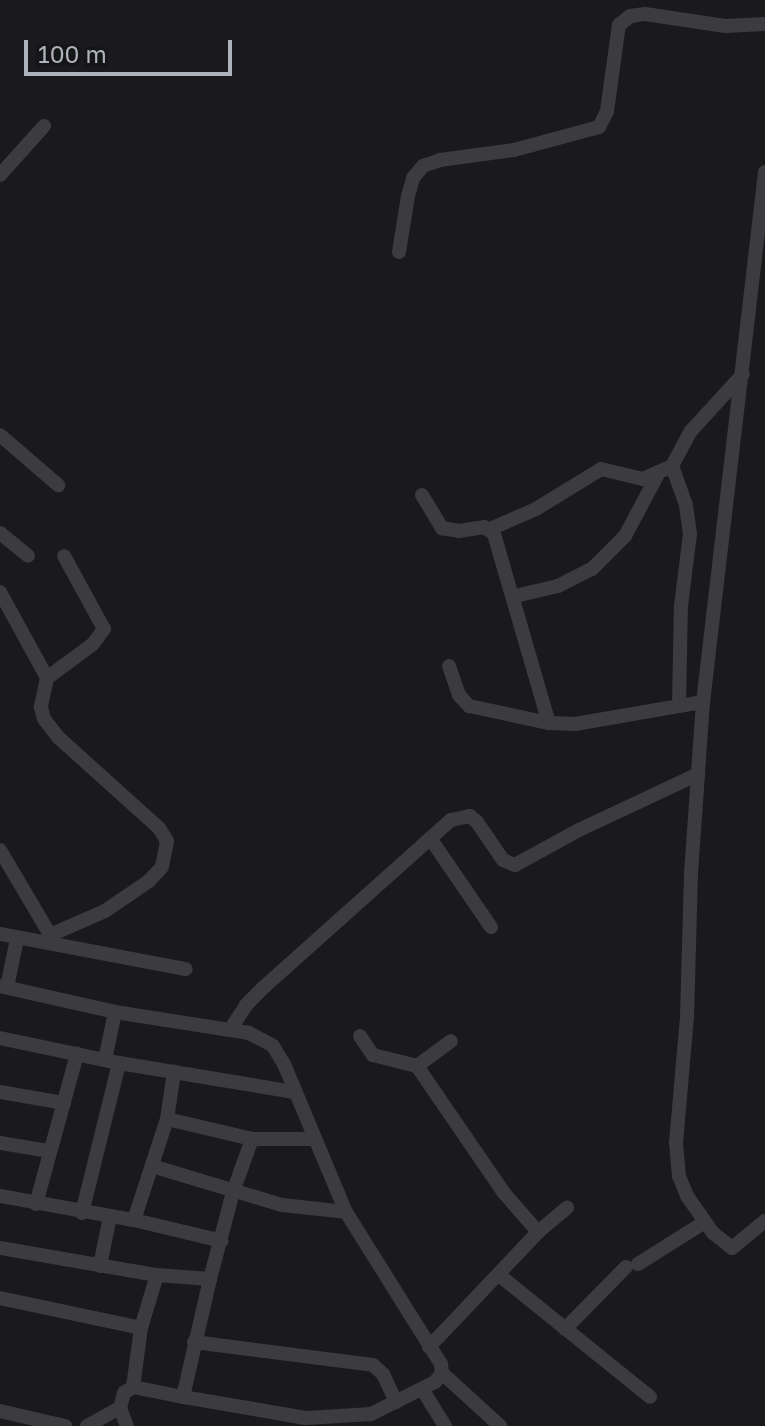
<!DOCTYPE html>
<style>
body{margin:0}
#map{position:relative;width:765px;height:1426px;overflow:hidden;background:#1a1a1c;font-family:"Golos Text",sans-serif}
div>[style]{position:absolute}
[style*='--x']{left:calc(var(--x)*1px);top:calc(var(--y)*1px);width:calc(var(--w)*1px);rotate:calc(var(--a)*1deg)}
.minor>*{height:14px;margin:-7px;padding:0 7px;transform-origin:7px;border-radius:7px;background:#3c3c40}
span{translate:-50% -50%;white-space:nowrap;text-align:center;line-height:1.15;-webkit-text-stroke:6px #151517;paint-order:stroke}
.scale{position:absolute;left:24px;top:40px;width:208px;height:36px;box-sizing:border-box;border:4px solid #aeb2ba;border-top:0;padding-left:10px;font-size:24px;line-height:28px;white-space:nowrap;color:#aeb2ba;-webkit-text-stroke:6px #151517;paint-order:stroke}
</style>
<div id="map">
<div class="minor">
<div style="--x:765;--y:172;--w:534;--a:96.67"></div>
<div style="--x:703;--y:702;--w:172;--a:94"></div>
<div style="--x:691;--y:874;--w:143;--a:91.6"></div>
<div style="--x:687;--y:1017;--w:125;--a:95"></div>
<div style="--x:676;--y:1142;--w:34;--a:85"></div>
<div style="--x:679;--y:1176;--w:22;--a:68"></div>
<div style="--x:687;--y:1196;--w:45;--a:54.9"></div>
<div style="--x:713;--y:1233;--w:24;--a:38"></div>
<div style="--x:732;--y:1248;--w:43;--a:-39.3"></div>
<div style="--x:0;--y:175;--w:66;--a:-48.1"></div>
<div style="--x:399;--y:252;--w:57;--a:-80.9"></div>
<div style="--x:408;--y:196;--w:19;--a:-74"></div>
<div style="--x:413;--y:178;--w:16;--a:-50"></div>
<div style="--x:423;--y:166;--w:18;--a:-19"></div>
<div style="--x:440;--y:160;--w:75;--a:-7.7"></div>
<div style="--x:514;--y:150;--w:88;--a:-15.1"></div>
<div style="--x:599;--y:127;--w:18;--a:-63"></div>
<div style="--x:607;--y:111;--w:87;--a:-82.1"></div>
<div style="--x:619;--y:25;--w:14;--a:-39"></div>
<div style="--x:630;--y:16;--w:15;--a:-8"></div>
<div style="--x:645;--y:14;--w:81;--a:8.5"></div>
<div style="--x:725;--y:26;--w:40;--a:-2.9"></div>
<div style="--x:0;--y:435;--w:77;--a:40.8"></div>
<div style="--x:422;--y:495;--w:39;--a:59"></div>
<div style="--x:442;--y:528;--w:17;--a:10"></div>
<div style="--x:459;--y:531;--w:25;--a:-9"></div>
<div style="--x:484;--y:527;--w:12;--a:35"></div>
<div style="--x:494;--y:534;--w:197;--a:73.8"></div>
<div style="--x:490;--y:529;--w:50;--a:-23.5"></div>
<div style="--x:536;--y:509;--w:76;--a:-31.6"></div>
<div style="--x:601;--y:469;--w:43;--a:13.4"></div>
<div style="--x:643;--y:479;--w:32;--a:-24"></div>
<div style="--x:0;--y:533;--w:36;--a:39"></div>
<div style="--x:0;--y:592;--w:98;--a:61.3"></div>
<div style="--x:47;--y:678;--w:30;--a:102"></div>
<div style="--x:41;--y:707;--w:12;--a:76"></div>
<div style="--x:44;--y:719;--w:24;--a:52"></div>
<div style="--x:59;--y:738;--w:135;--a:42"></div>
<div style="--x:159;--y:828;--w:15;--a:58"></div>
<div style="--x:167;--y:841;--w:26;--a:101"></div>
<div style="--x:162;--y:867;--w:19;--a:133"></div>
<div style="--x:149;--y:881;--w:53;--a:145.7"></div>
<div style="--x:105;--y:911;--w:60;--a:156.4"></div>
<div style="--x:515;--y:596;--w:44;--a:-13.1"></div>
<div style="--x:558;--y:586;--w:38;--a:-27"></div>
<div style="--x:592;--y:569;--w:47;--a:-45"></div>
<div style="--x:625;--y:536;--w:68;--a:-61.9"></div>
<div style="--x:449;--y:666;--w:31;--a:71"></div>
<div style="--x:459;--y:695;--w:15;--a:48"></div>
<div style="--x:469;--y:706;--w:82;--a:12"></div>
<div style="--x:549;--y:723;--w:26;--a:2"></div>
<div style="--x:575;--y:724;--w:130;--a:-9.8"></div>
<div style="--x:47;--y:678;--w:57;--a:-36.5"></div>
<div style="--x:93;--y:644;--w:19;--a:-54"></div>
<div style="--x:104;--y:629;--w:83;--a:-118.7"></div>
<div style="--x:679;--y:706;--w:100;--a:-88.9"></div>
<div style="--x:681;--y:606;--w:73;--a:-82.9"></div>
<div style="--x:690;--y:534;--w:29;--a:-98"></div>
<div style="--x:686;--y:505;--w:41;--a:-109.7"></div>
<div style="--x:672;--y:466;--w:40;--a:-62"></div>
<div style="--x:691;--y:431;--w:77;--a:-47.6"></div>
<div style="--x:430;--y:838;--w:108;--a:55.6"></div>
<div style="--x:0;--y:850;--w:108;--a:59.4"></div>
<div style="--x:0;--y:934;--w:189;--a:10.7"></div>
<div style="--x:0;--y:986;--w:118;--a:12.7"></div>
<div style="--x:115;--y:1012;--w:136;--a:8.9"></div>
<div style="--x:249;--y:1033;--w:27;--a:28"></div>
<div style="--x:273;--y:1046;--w:21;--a:59"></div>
<div style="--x:284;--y:1064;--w:160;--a:67.3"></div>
<div style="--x:346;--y:1212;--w:179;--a:58"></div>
<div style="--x:441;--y:1364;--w:9;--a:84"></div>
<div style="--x:442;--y:1373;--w:11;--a:128"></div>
<div style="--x:435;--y:1382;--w:72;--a:153.4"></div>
<div style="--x:371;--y:1414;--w:65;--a:176.5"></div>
<div style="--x:306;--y:1418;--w:125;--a:-170.3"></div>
<div style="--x:183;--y:1397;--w:121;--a:-77.1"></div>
<div style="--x:7;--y:987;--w:49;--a:-78.2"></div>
<div style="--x:230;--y:1030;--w:30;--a:-57"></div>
<div style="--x:246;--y:1005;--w:25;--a:-45"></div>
<div style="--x:264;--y:987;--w:251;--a:-41.8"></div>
<div style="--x:451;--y:820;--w:19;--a:-12"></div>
<div style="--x:470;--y:816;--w:9;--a:41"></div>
<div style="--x:477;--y:822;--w:46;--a:55.6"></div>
<div style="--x:503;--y:860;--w:13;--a:23"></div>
<div style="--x:515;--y:865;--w:73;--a:-28.7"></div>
<div style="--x:579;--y:830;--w:132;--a:-25.2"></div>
<div style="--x:360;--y:1036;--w:23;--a:56"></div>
<div style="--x:373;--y:1055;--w:45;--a:14"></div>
<div style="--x:417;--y:1066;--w:154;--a:55.6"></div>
<div style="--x:504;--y:1193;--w:52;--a:48.9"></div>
<div style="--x:0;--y:1038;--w:122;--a:11.9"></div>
<div style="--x:119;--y:1063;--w:178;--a:9.4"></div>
<div style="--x:105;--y:1060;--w:49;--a:-78.2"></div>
<div style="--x:417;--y:1066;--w:42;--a:-36.3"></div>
<div style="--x:0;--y:1092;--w:65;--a:9.8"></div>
<div style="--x:167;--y:1119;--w:87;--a:13.2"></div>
<div style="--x:252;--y:1139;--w:62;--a:0"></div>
<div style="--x:0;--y:1143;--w:50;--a:9.3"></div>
<div style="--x:152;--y:1166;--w:136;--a:16.7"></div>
<div style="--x:282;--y:1205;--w:64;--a:6.2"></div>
<div style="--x:0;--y:1196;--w:136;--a:10.2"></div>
<div style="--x:134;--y:1220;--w:90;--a:13.4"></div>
<div style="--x:36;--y:1204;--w:156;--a:-74.7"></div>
<div style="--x:82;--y:1213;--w:154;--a:-76.1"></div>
<div style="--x:134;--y:1220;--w:106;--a:-71.9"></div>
<div style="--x:167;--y:1119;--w:48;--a:-81.5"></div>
<div style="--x:0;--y:1248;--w:159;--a:9.8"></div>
<div style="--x:157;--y:1275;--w:53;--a:4.3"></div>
<div style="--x:210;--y:1279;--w:90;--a:-75.2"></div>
<div style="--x:233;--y:1192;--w:56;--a:-70.3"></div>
<div style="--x:638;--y:1264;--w:77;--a:-32.2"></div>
<div style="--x:100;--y:1266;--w:51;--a:-78.7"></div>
<div style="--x:499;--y:1275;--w:194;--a:38.9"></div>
<div style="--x:0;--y:1298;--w:144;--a:12"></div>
<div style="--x:565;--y:1329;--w:87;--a:-45.5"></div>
<div style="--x:194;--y:1342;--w:180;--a:7.3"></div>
<div style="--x:373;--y:1365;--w:13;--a:42"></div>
<div style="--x:383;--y:1374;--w:31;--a:65"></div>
<div style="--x:429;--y:1347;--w:158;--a:-46.5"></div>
<div style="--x:538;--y:1232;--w:38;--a:-40"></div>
<div style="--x:442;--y:1373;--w:79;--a:42.4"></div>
<div style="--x:133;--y:1387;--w:51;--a:11.3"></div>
<div style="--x:422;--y:1389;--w:44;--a:58.1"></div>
<div style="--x:120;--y:1408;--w:19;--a:69"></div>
<div style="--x:0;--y:1411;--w:67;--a:13"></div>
<div style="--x:87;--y:1426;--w:38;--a:-29"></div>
<div style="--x:120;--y:1408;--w:16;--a:-75"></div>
<div style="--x:124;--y:1393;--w:11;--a:-34"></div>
<div style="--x:133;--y:1387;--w:60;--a:-82.3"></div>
<div style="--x:141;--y:1328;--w:55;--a:-73.2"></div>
</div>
<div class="scale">100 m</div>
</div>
